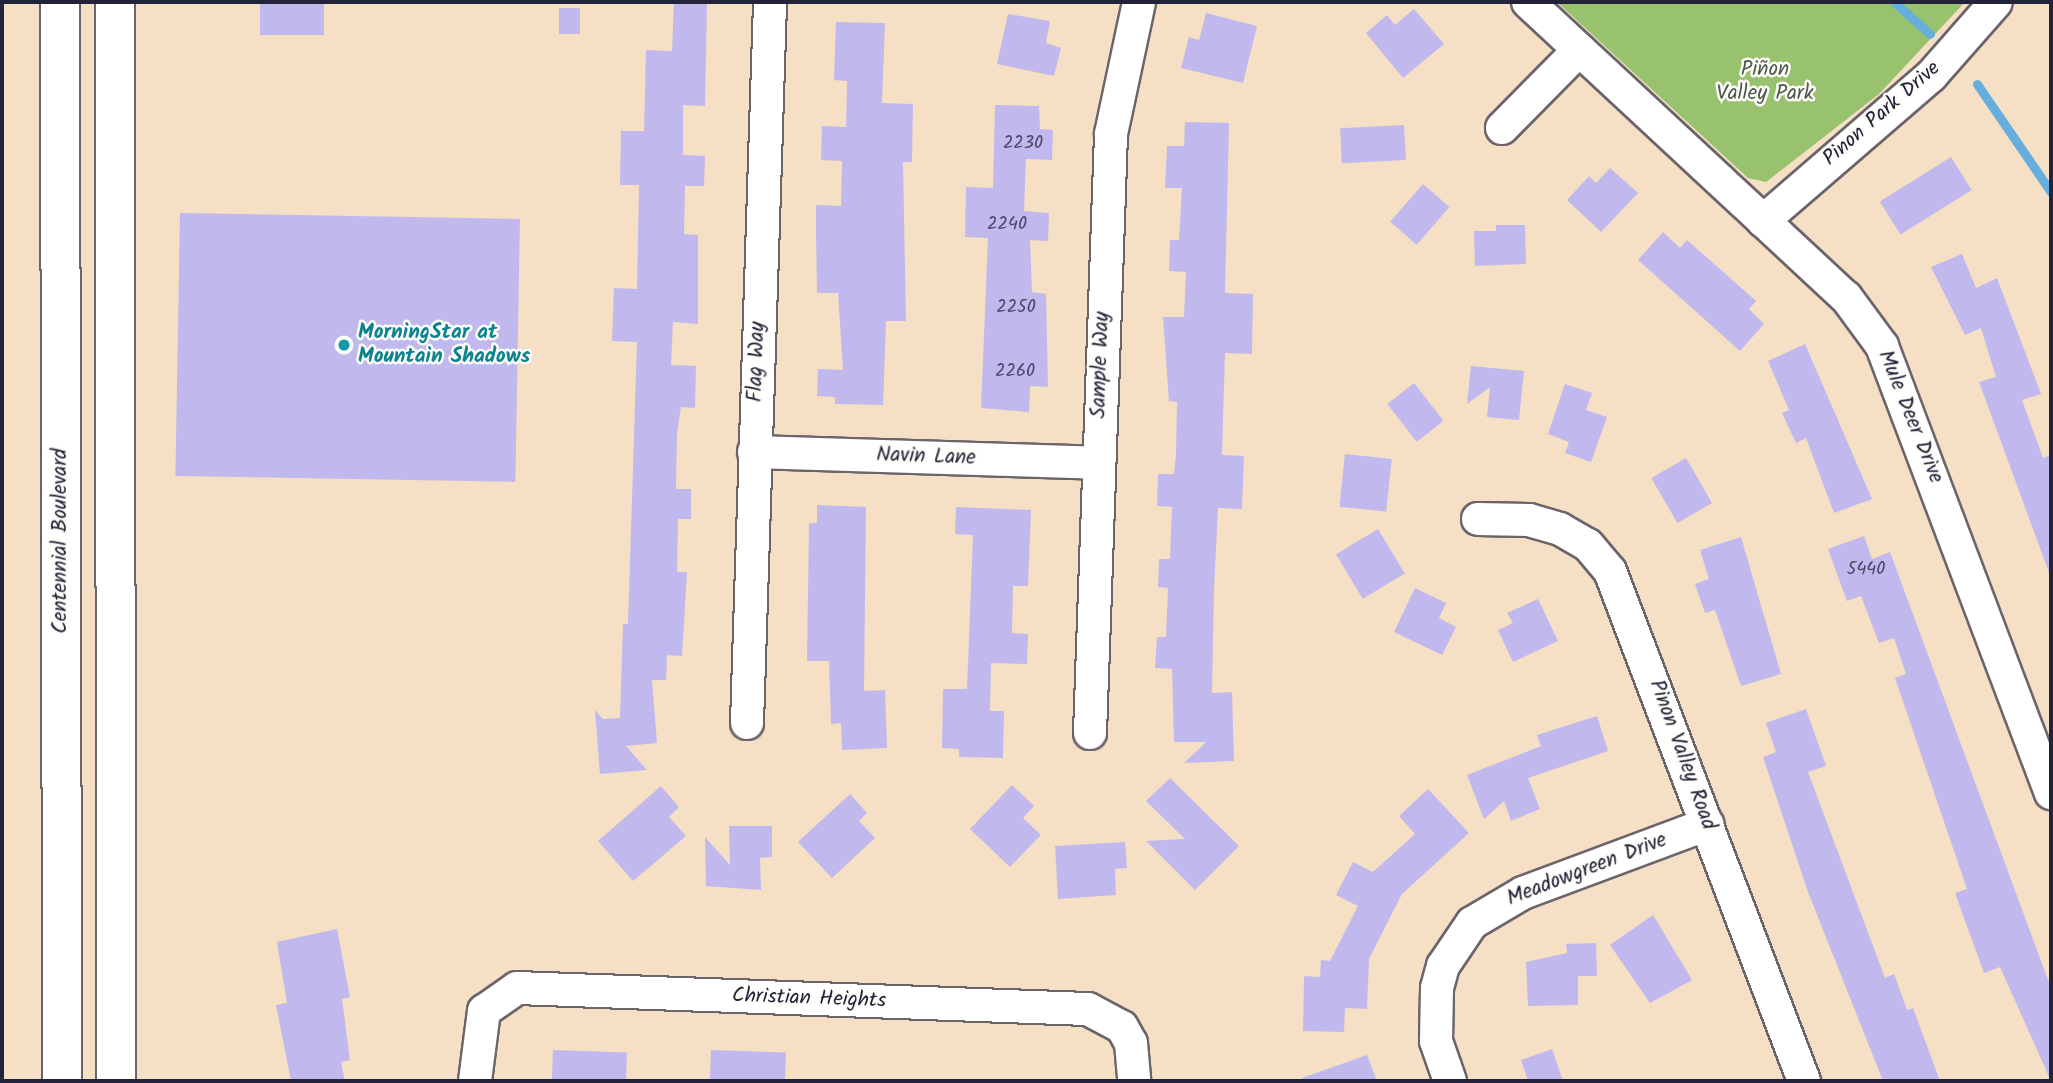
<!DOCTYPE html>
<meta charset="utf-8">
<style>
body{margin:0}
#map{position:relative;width:2053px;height:1083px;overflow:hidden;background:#f5dfc5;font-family:Kalam,sans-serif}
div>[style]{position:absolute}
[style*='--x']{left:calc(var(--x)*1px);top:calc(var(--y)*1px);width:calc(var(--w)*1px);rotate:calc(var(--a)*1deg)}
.green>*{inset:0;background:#99c26f}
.stream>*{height:9px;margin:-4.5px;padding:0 4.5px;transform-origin:4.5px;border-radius:4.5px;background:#65aedd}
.building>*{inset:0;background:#c1b9ed;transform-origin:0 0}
.roads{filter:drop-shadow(2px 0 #6c646b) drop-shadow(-2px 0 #6c646b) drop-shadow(0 2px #6c646b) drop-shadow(0 -2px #6c646b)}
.street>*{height:32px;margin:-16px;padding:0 16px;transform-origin:16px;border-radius:16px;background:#fff}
.secondary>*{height:38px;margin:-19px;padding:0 19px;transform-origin:19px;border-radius:19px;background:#fff}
.dots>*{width:19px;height:19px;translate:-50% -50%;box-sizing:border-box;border:4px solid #fdfcf7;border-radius:50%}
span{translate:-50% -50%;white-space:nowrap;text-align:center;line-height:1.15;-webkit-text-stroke:5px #fdfcf7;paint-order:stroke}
.number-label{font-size:18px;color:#4a4868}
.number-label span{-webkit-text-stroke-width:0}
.park-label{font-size:21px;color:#4c5a4d}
.street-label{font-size:21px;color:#22223b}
.culture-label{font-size:21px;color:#0d838f;font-weight:700}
.left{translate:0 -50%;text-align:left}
.frame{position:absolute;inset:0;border:4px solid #22223b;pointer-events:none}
</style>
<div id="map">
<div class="green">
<div style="clip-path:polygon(1557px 2px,1965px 2px,1879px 94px,1766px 182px,1748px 178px)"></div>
</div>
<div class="stream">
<div style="--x:1894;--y:2;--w:48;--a:41.6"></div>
<div style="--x:1977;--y:84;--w:131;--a:55.6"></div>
</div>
<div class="building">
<div style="left:260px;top:2px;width:64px;height:33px"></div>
<div style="clip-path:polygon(674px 2px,707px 2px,705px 106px,683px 105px,683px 155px,705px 156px,704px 186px,685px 186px,684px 234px,698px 235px,698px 324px,673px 322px,671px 365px,696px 366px,695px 408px,681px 407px,677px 433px,676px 489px,691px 489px,691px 519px,678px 519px,677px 572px,687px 572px,682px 656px,667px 655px,666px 680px,652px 680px,657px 743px,626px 746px,647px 770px,600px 774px,595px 710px,603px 719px,620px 718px,623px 624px,628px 624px,637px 342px,612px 341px,614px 288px,637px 289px,639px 185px,620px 185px,621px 131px,644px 131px,646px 50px,672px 51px)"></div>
<div style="left:559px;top:8px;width:21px;height:26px"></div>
<div style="clip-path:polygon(1414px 9px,1444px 44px,1403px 78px,1366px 33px,1387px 15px,1395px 25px)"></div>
<div style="clip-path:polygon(1206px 13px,1257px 26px,1243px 83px,1181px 68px,1189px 37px,1199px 40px)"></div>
<div style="clip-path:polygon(1008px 14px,1050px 21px,1046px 43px,1061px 48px,1054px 76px,997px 64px)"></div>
<div style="clip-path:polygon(836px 22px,885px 23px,882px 103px,913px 104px,912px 162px,903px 162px,906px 321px,886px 321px,883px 405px,835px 404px,835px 397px,817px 396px,818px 369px,843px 370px,838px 293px,817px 293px,816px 235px,816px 205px,841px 206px,842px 161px,821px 160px,822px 126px,846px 127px,847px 81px,834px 80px)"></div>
<div style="clip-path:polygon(995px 105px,1039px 106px,1040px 129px,1053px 130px,1052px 160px,1026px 159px,1024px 211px,1049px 213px,1048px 241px,1030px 240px,1032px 292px,1046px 294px,1048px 387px,1030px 386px,1029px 412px,981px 408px,988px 238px,965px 237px,966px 187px,993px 188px)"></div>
<div style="clip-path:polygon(1185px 122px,1229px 123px,1225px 293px,1253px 294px,1252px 354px,1225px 353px,1222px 455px,1244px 456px,1242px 509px,1218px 508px,1214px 589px,1212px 693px,1232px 692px,1234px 761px,1184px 763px,1206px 742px,1174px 742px,1172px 669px,1155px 668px,1157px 637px,1166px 637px,1168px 588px,1158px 587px,1159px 559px,1170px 559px,1172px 507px,1157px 506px,1158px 474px,1174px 474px,1176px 453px,1177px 402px,1169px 401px,1163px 317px,1184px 317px,1186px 272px,1169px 271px,1170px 240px,1179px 240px,1182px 188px,1165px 188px,1167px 146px,1184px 146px)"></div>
<div style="left:1404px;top:125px;width:35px;height:64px;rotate:87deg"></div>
<div style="left:1951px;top:157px;width:39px;height:84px;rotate:58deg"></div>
<div style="clip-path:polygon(1610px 168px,1638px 193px,1601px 232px,1567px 200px,1589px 176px,1596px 183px)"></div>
<div style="left:1423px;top:184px;width:35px;height:50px;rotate:41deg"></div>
<div style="left:180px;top:213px;width:340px;height:263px;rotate:1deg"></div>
<div style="clip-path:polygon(1496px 225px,1525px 225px,1526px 264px,1475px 266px,1474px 231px,1496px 231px)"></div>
<div style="clip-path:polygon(1663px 232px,1680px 248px,1687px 240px,1756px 301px,1749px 309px,1764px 324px,1740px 351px,1638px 260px)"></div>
<div style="clip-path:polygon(1962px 254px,1976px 288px,1997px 278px,2041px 394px,2022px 400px,2043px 458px,2051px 455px,2051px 578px,1979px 382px,1996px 377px,1981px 328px,1965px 335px,1931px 267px)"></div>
<div style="clip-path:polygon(1805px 344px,1872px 499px,1834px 513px,1806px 438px,1796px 443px,1782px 413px,1789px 410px,1768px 361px)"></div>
<div style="clip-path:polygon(1471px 366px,1524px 371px,1519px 420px,1487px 417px,1490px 387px,1467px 404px)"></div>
<div style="left:1414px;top:383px;width:48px;height:34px;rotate:52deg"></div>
<div style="clip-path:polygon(1565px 384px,1592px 393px,1586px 410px,1607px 417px,1591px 462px,1565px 453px,1569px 442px,1548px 434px)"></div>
<div style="left:1345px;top:454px;width:47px;height:53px;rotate:6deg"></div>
<div style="left:1686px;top:458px;width:52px;height:40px;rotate:60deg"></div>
<div style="clip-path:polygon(817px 505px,866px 507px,864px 691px,885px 690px,887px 748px,842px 750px,841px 723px,831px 724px,829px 661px,807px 661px,809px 523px,817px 523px)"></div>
<div style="clip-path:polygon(956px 507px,1031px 510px,1028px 586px,1013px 586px,1012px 633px,1028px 634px,1027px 664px,991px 663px,990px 711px,1004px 711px,1003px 758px,959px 757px,959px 749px,942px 748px,943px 689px,967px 689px,973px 535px,955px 534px)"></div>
<div style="left:1378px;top:529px;width:52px;height:49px;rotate:59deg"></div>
<div style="clip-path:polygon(1864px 536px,1872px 559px,1890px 552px,2051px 988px,2051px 1081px,2000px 967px,1984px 973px,1955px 893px,1967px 889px,1895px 678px,1906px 674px,1894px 638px,1879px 643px,1861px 596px,1847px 601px,1828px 549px)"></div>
<div style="clip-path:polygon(1741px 537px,1781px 674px,1741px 686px,1715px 610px,1705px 613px,1695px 584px,1709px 579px,1700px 550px)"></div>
<div style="clip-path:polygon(1415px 588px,1446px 603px,1439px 618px,1456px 627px,1442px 655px,1394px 632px)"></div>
<div style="clip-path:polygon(1538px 599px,1558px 641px,1513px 662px,1498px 630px,1513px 623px,1507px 613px)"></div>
<div style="clip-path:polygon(1806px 709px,1826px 766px,1808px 772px,1885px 978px,1894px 974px,1907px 1010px,1913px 1008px,1940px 1081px,1883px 1081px,1808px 892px,1763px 757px,1776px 752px,1766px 723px)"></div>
<div style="clip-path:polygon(1597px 716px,1608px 751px,1528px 778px,1540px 809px,1511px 821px,1504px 801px,1484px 819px,1467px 775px,1541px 746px,1537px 735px)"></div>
<div style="clip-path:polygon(1170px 778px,1239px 846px,1195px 890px,1146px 841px,1185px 839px,1146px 801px)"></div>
<div style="clip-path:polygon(1012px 785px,1034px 806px,1023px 818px,1041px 835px,1010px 867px,970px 829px)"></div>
<div style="clip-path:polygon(661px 786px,679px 807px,669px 817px,686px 836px,633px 881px,598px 841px)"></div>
<div style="clip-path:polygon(1428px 789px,1469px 833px,1402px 894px,1369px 959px,1367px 1009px,1345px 1008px,1344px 1032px,1303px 1031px,1304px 976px,1320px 977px,1321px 960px,1330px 961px,1358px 906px,1336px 895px,1353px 862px,1373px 872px,1415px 834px,1399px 816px)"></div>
<div style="clip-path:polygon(850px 794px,867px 813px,859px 821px,875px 838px,832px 878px,798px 842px)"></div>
<div style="clip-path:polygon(729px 826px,772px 826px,772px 857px,760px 858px,761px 890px,706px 886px,705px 837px,730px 865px)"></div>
<div style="clip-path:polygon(1125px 842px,1127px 868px,1115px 869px,1116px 895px,1058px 899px,1055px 846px)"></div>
<div style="clip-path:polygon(1653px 915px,1692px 980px,1650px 1003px,1610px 945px)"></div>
<div style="clip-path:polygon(337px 929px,350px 997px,342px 999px,350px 1060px,341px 1062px,345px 1081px,291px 1081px,276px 1005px,287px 1003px,277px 942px)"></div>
<div style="clip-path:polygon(1596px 943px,1597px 976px,1578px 976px,1578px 1005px,1528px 1006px,1526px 962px,1567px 953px,1566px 944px)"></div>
<div style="clip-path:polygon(1552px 1049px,1563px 1081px,1528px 1081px,1521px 1060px)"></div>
<div style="left:553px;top:1050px;width:74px;height:31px;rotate:2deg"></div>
<div style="left:711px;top:1050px;width:75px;height:31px;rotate:2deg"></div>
<div style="clip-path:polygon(1367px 1055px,1377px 1081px,1303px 1081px,1302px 1078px)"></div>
</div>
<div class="roads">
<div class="street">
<div style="--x:1528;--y:2;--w:434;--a:42.9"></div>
<div style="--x:1846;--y:297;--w:61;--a:53.7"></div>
<div style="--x:1882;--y:346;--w:478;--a:69.3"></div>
<div style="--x:1502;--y:128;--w:110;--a:-45.4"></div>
<div style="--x:1763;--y:221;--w:222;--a:-40.8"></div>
<div style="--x:1931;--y:76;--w:98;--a:-48.7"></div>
<div style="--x:754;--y:452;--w:343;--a:1.8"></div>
<div style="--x:1478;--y:519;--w:51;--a:1.1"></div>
<div style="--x:1529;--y:520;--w:32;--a:16"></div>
<div style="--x:1560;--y:529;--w:32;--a:30"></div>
<div style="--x:1588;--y:545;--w:34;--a:50"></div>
<div style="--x:1610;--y:571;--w:546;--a:69.17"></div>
<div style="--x:747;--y:723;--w:721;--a:-88.17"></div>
<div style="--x:1090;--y:733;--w:599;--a:-87.99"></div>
<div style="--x:1111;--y:134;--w:135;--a:-78"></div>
<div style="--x:475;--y:1081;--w:71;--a:-82.7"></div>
<div style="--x:484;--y:1011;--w:40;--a:-34.9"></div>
<div style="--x:517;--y:988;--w:571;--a:2.11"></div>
<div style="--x:1088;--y:1009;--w:38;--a:28"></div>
<div style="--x:1122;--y:1027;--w:18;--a:61"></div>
<div style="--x:1131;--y:1043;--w:38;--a:85"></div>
<div style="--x:1450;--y:1081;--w:42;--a:-109.3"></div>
<div style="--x:1436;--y:1041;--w:53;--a:-88.9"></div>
<div style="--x:1437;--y:988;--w:23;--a:-75"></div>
<div style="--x:1443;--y:966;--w:52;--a:-56"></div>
<div style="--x:1472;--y:923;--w:59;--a:-30.5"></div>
<div style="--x:1523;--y:893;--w:197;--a:-20.5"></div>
</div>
<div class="secondary">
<div style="--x:60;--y:2;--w:1079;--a:89.89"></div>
<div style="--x:115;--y:2;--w:1079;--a:89.95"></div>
</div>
</div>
<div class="dots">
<div style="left:344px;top:345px;background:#0f9aa8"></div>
</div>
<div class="number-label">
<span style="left:1023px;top:144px">2230</span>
<span style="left:1007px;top:225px">2240</span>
<span style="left:1016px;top:308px">2250</span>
<span style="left:1015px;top:372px">2260</span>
<span style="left:1866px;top:570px">5440</span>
</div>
<div class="park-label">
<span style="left:1765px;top:82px">Piñon<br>Valley Park</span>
</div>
<div class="street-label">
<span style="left:1882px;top:114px;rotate:-41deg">Pinon Park Drive</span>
<span style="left:757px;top:362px;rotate:-88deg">Flag Way</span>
<span style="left:1101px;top:365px;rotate:-88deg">Sample Way</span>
<span style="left:1910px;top:417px;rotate:68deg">Mule Deer Drive</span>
<span style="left:926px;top:457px;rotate:2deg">Navin Lane</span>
<span style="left:61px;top:541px;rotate:-90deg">Centennial Boulevard</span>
<span style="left:1682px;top:755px;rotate:70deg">Pinon Valley Road</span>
<span style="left:1587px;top:870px;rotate:-21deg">Meadowgreen Drive</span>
<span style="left:809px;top:999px;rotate:2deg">Christian Heights</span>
</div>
<div class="culture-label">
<span class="left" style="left:358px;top:345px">MorningStar at<br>Mountain Shadows</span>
</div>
<div class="frame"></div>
</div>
